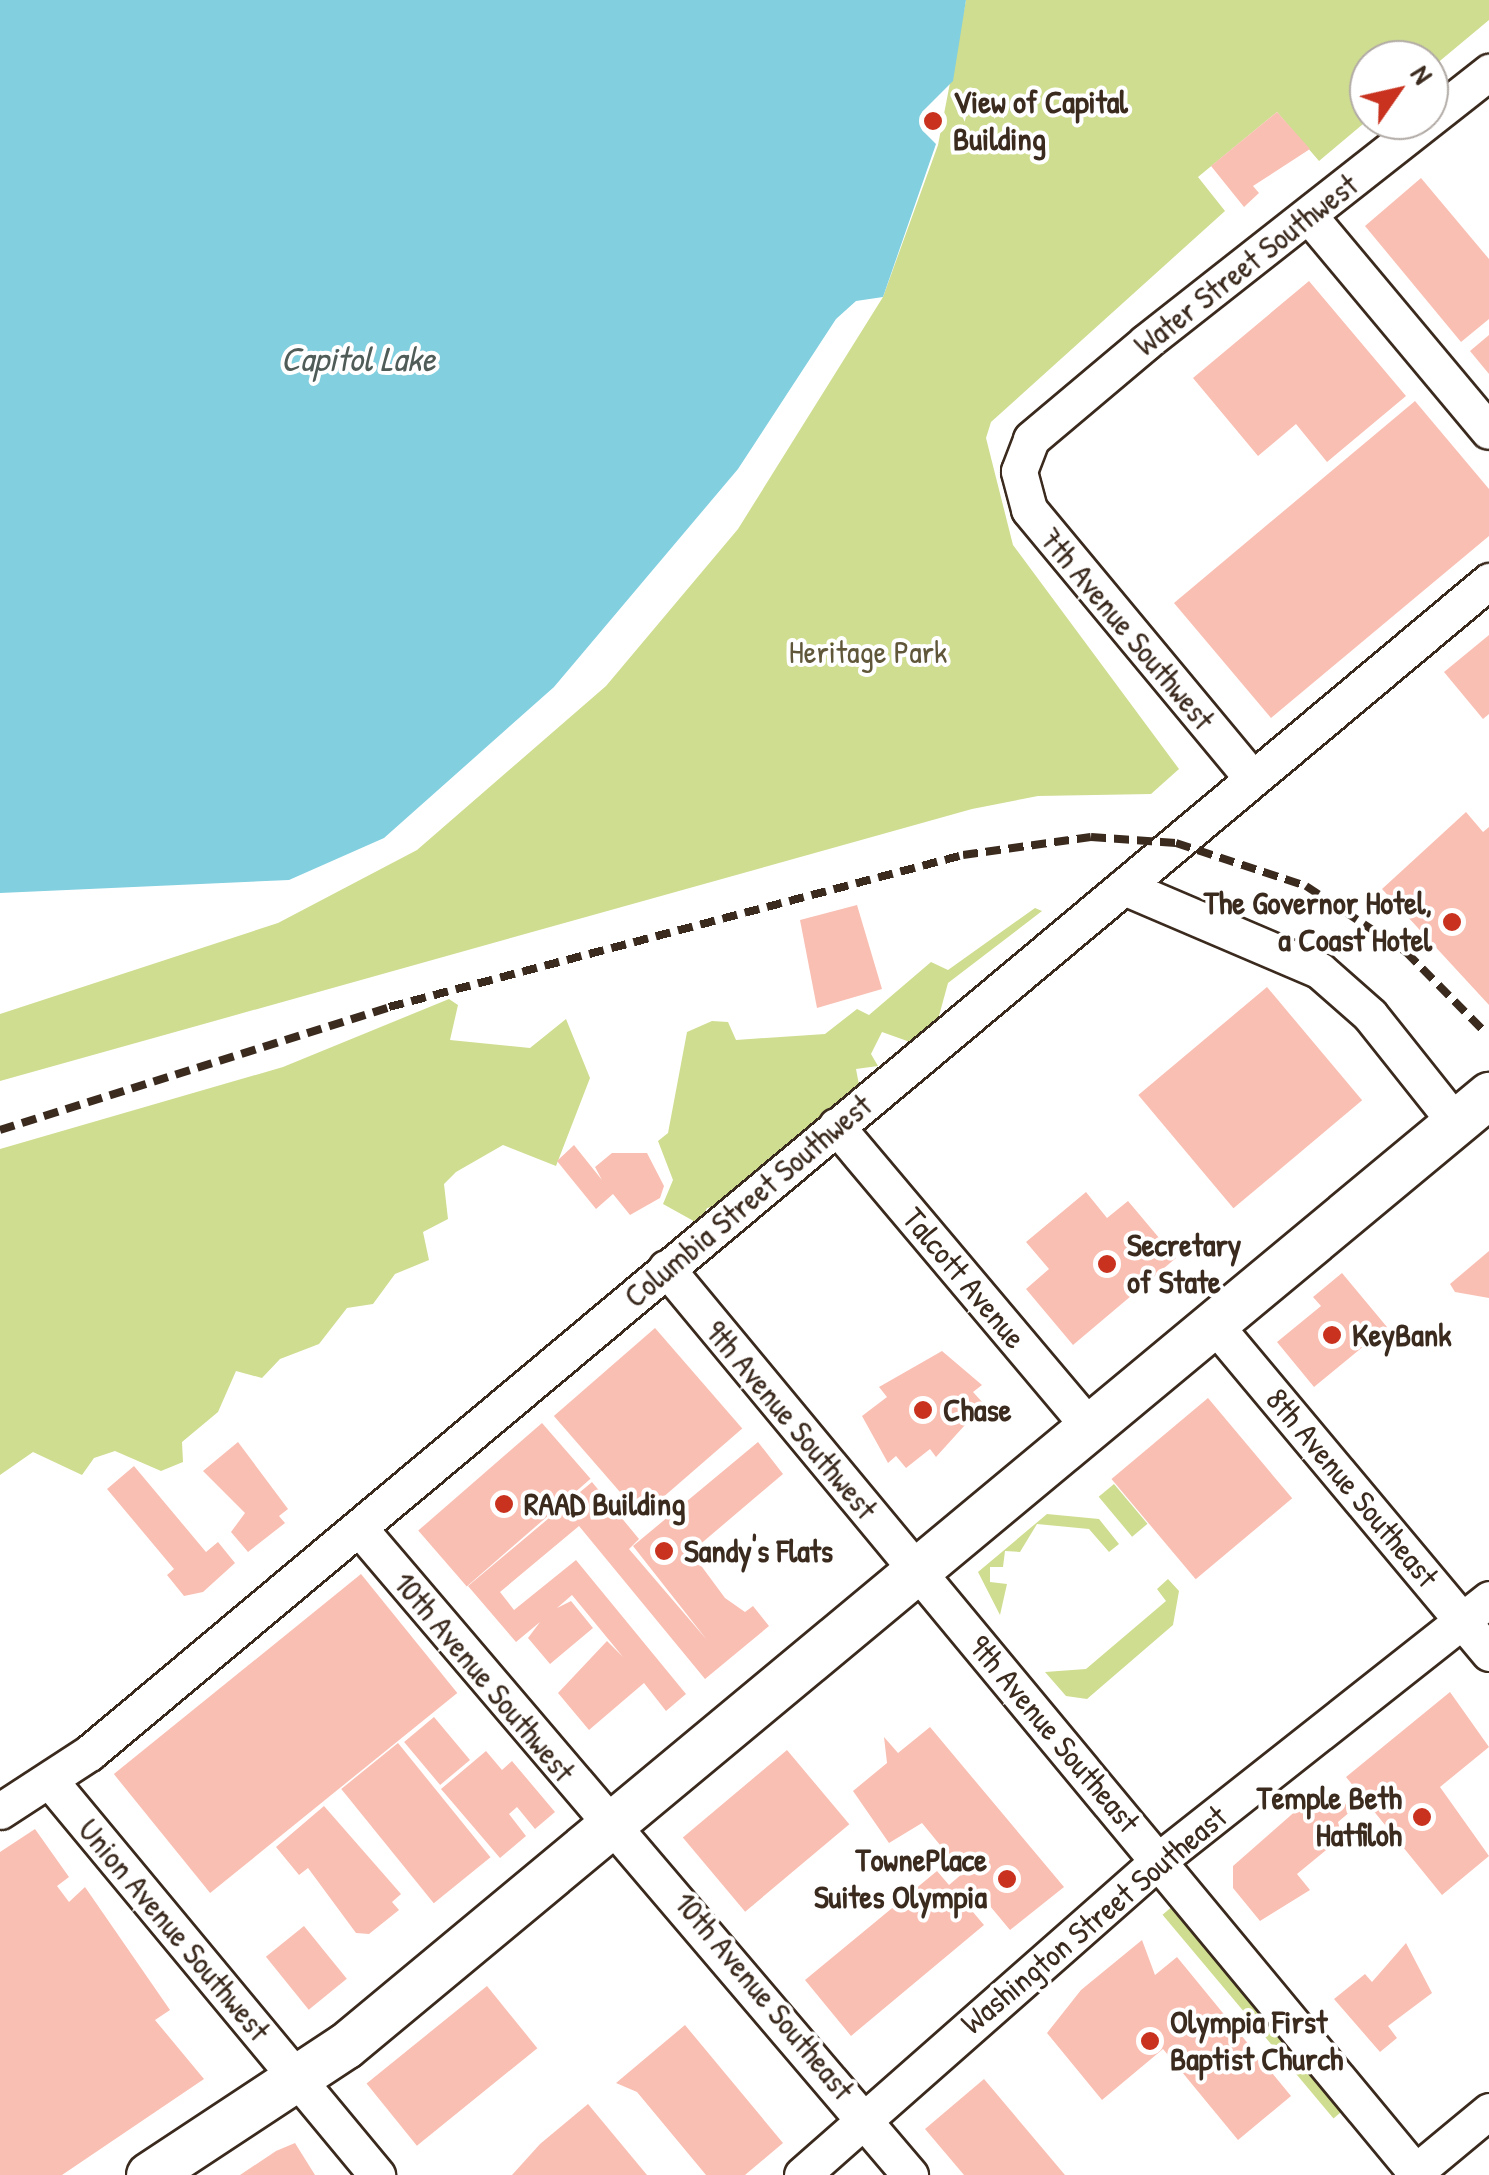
<!DOCTYPE html>
<style>
body{margin:0}
#map{position:relative;width:1489px;height:2175px;overflow:hidden;background:#fff;font-family:"Patrick Hand",sans-serif}
div>[style]{position:absolute}
[style*='--x']{left:calc(var(--x)*1px);top:calc(var(--y)*1px);width:calc(var(--w)*1px);rotate:calc(var(--a)*1deg)}
.green>*{inset:0;background:#cfdd90;transform-origin:0 0}
.water>*{inset:0;background:#81cfdf}
.building>*{inset:0;background:#f9bfb3;transform-origin:0 0}
.roads{filter:drop-shadow(2px 0 #3b2a1e) drop-shadow(-2px 0 #3b2a1e) drop-shadow(0 2px #3b2a1e) drop-shadow(0 -2px #3b2a1e)}
.minor>*{height:35px;margin:-17.5px;padding:0 17.5px;transform-origin:17.5px;border-radius:17.5px;background:#fff}
.major>*{height:45px;margin:-22.5px;padding:0 22.5px;transform-origin:22.5px;border-radius:22.5px;background:#fff}
.rail>*{height:8px;margin-top:-4px;transform-origin:0;background:repeating-linear-gradient(90deg,#3b2a1e 0 15px,transparent 0 23px)}
.dots>*{width:28px;height:28px;translate:-50% -50%;box-sizing:border-box;border:5px solid #fff;border-radius:50%}
span{translate:-50% -50%;white-space:nowrap;text-align:center;line-height:1.15;-webkit-text-stroke:8px #fff;paint-order:stroke}
.poi-label{font-size:32px;color:#3b2a1e;font-weight:700}
.left{translate:0 -50%;text-align:left}
.right{translate:-100% -50%;text-align:right}
.street-label{font-size:32px;color:#3b2a1e}
.park-label{font-size:32px;color:#60573a}
.water-label{font-size:35px;color:#505c58;font-style:italic}
.north{position:absolute;left:1349px;top:40px;width:100px;height:100px;box-sizing:border-box;background:#fff;border:2px solid #b1aaa5;border-radius:50%;rotate:56deg;font-size:28px;font-weight:700;line-height:40px;text-align:center;color:#3b2a1e}
.north::after{content:'';display:block;margin:auto;width:35px;height:45px;background:#c8321e;clip-path:polygon(50% 0,100% 100%,50% 72%,0 100%)}
</style>
<div id="map">
<div class="green">
<div style="clip-path:polygon(966px 0,1489px 0,1489px 20px,1429px 70px,1429px 60px,1369px 60px,1369px 119px,1319px 161px,1277px 112px,1198px 177px,1225px 211px,991px 422px,986px 438px,1013px 545px,1179px 769px,1151px 794px,1038px 796px,972px 809px,0 1081px,0 1014px,278px 923px,417px 850px,606px 686px,738px 529px,883px 297px,938px 145px)"></div>
<div style="clip-path:polygon(1035px 908px,1042px 911px,948px 983px,936px 1027px,910px 1042px,882px 1032px,871px 1054px,878px 1066px,856px 1069px,862px 1100px,726px 1204px,707px 1208px,699px 1224px,663px 1204px,673px 1180px,658px 1141px,668px 1133px,687px 1032px,712px 1021px,728px 1022px,736px 1040px,825px 1034px,857px 1009px,869px 1015px,931px 962px,948px 970px)"></div>
<div style="clip-path:polygon(449px 999px,458px 1005px,450px 1040px,530px 1048px,566px 1019px,590px 1078px,556px 1166px,503px 1145px,456px 1172px,444px 1184px,448px 1219px,423px 1232px,429px 1260px,395px 1274px,373px 1304px,347px 1308px,319px 1344px,280px 1359px,262px 1378px,236px 1371px,218px 1412px,182px 1442px,183px 1462px,161px 1471px,115px 1451px,94px 1458px,82px 1475px,33px 1452px,0 1475px,0 1149px,283px 1067px)"></div>
<div style="left:1114px;top:1484px;width:52px;height:20px;rotate:50deg"></div>
<div style="clip-path:polygon(1047px 1514px,1099px 1519px,1119px 1544px,1109px 1552px,1089px 1529px,1037px 1524px,1020px 1552px,1005px 1551px,1003px 1567px,990px 1567px,990px 1582px,1007px 1584px,1000px 1615px,978px 1572px)"></div>
<div style="clip-path:polygon(1168px 1579px,1179px 1591px,1173px 1625px,1087px 1699px,1066px 1696px,1045px 1672px,1086px 1669px,1166px 1601px,1157px 1589px)"></div>
<div style="left:1174px;top:1905px;width:266px;height:15px;rotate:50deg"></div>
</div>
<div class="water">
<div style="clip-path:polygon(0 0,966px 0,953px 81px,922px 112px,922px 130px,936px 144px,883px 297px,856px 301px,836px 319px,738px 469px,554px 687px,384px 838px,289px 880px,0 893px)"></div>
</div>
<div class="building">
<div style="clip-path:polygon(1277px 112px,1310px 149px,1253px 186px,1259px 193px,1244px 207px,1211px 166px)"></div>
<div style="clip-path:polygon(1421px 178px,1489px 259px,1489px 319px,1461px 342px,1365px 226px)"></div>
<div style="clip-path:polygon(1309px 281px,1406px 396px,1327px 462px,1296px 424px,1258px 456px,1193px 378px)"></div>
<div style="clip-path:polygon(1489px 335px,1489px 374px,1470px 351px)"></div>
<div style="clip-path:polygon(1415px 401px,1489px 489px,1489px 536px,1271px 718px,1174px 603px)"></div>
<div style="clip-path:polygon(1489px 635px,1489px 714px,1483px 719px,1444px 672px)"></div>
<div style="clip-path:polygon(1466px 812px,1483px 832px,1489px 827px,1489px 1005px,1382px 889px)"></div>
<div style="clip-path:polygon(857px 905px,882px 989px,817px 1008px,800px 920px)"></div>
<div style="left:1267px;top:987px;width:148px;height:168px;rotate:50deg"></div>
<div style="clip-path:polygon(574px 1145px,602px 1180px,595px 1167px,612px 1153px,647px 1153px,664px 1186px,660px 1198px,630px 1215px,613px 1194px,596px 1209px,557px 1161px)"></div>
<div style="clip-path:polygon(1086px 1192px,1107px 1218px,1128px 1201px,1176px 1258px,1073px 1345px,1026px 1289px,1049px 1269px,1026px 1242px)"></div>
<div style="clip-path:polygon(1489px 1251px,1489px 1298px,1455px 1292px,1450px 1284px)"></div>
<div style="clip-path:polygon(1342px 1273px,1387px 1327px,1314px 1387px,1277px 1342px,1321px 1306px,1313px 1297px)"></div>
<div style="left:655px;top:1328px;width:133px;height:134px;rotate:49deg"></div>
<div style="clip-path:polygon(942px 1351px,982px 1385px,973px 1392px,984px 1404px,936px 1457px,930px 1449px,906px 1468px,896px 1456px,888px 1463px,862px 1416px,887px 1397px,879px 1387px)"></div>
<div style="left:1208px;top:1398px;width:131px;height:126px;rotate:50deg"></div>
<div style="left:542px;top:1423px;width:74px;height:164px;rotate:49deg"></div>
<div style="clip-path:polygon(238px 1442px,288px 1509px,279px 1516px,285px 1523px,248px 1552px,231px 1532px,245px 1513px,203px 1471px)"></div>
<div style="clip-path:polygon(758px 1442px,783px 1474px,691px 1552px,725px 1598px,745px 1612px,753px 1606px,769px 1626px,705px 1679px,579px 1526px,500px 1592px,514px 1610px,576px 1560px,686px 1694px,666px 1711px,644px 1683px,589px 1730px,558px 1693px,607px 1641px,623px 1657px,572px 1595px,557px 1608px,571px 1601px,593px 1628px,550px 1664px,528px 1638px,540px 1622px,516px 1642px,468px 1586px,592px 1482px,639px 1539px,629px 1549px,707px 1640px,633px 1546px)"></div>
<div style="clip-path:polygon(134px 1466px,206px 1552px,218px 1542px,235px 1563px,203px 1592px,184px 1596px,167px 1575px,174px 1569px,107px 1489px)"></div>
<div style="left:361px;top:1574px;width:153px;height:318px;rotate:51deg"></div>
<div style="clip-path:polygon(1450px 1692px,1489px 1747px,1440px 1787px,1489px 1856px,1442px 1895px,1346px 1777px)"></div>
<div style="left:434px;top:1717px;width:56px;height:39px;rotate:50deg"></div>
<div style="clip-path:polygon(930px 1727px,1064px 1887px,1010px 1930px,975px 1888px,961px 1898px,984px 1925px,851px 2036px,805px 1980px,937px 1871px,949px 1885px,963px 1873px,922px 1823px,889px 1843px,853px 1791px,887px 1763px,884px 1737px,898px 1753px)"></div>
<div style="left:398px;top:1743px;width:147px;height:73px;rotate:51deg"></div>
<div style="left:787px;top:1750px;width:97px;height:136px;rotate:50deg"></div>
<div style="clip-path:polygon(486px 1751px,502px 1770px,512px 1761px,555px 1812px,535px 1829px,517px 1807px,509px 1814px,526px 1836px,500px 1858px,441px 1789px)"></div>
<div style="clip-path:polygon(1315px 1794px,1329px 1811px,1343px 1801px,1351px 1811px,1338px 1822px,1342px 1837px,1297px 1874px,1310px 1890px,1260px 1921px,1233px 1888px,1233px 1866px)"></div>
<div style="clip-path:polygon(324px 1806px,401px 1894px,392px 1902px,399px 1910px,369px 1934px,356px 1933px,308px 1868px,299px 1875px,276px 1847px)"></div>
<div style="clip-path:polygon(35px 1829px,69px 1877px,57px 1886px,69px 1902px,85px 1887px,170px 2010px,155px 2020px,204px 2079px,62px 2175px,0 2175px,0 1852px)"></div>
<div style="left:304px;top:1926px;width:68px;height:49px;rotate:51deg"></div>
<div style="clip-path:polygon(1142px 1940px,1155px 1975px,1177px 1957px,1291px 2096px,1238px 2140px,1163px 2049px,1102px 2100px,1047px 2033px,1081px 1990px)"></div>
<div style="clip-path:polygon(1406px 1943px,1432px 1993px,1388px 2026px,1397px 2038px,1380px 2052px,1334px 1999px,1365px 1974px,1372px 1982px)"></div>
<div style="left:487px;top:1986px;width:80px;height:155px;rotate:51deg"></div>
<div style="clip-path:polygon(685px 2025px,783px 2143px,745px 2175px,706px 2175px,637px 2092px,616px 2083px)"></div>
<div style="clip-path:polygon(984px 2079px,1065px 2175px,964px 2175px,925px 2129px)"></div>
<div style="clip-path:polygon(588px 2104px,647px 2175px,512px 2175px,540px 2144px)"></div>
<div style="clip-path:polygon(295px 2143px,315px 2175px,240px 2175px,276px 2151px)"></div>
</div>
<div class="roads">
<div class="minor">
<div style="--x:1309;--y:216;--w:280;--a:50.1"></div>
<div style="--x:1252;--y:778;--w:349;--a:-129.7"></div>
<div style="--x:1029;--y:509;--w:39;--a:-105"></div>
<div style="--x:1019;--y:471;--w:34;--a:-69"></div>
<div style="--x:1031;--y:439;--w:150;--a:-40.1"></div>
<div style="--x:1146;--y:342;--w:437;--a:-38.2"></div>
<div style="--x:1124;--y:887;--w:212;--a:23.1"></div>
<div style="--x:1319;--y:970;--w:68;--a:41.4"></div>
<div style="--x:1370;--y:1015;--w:138;--a:51.5"></div>
<div style="--x:836;--y:1126;--w:396;--a:49.9"></div>
<div style="--x:666;--y:1268;--w:1178;--a:50.34"></div>
<div style="--x:1214;--y:1324;--w:429;--a:50.1"></div>
<div style="--x:359;--y:1528;--w:850;--a:49.58"></div>
<div style="--x:51;--y:1782;--w:511;--a:50.32"></div>
<div style="--x:0;--y:1811;--w:106;--a:-33.1"></div>
<div style="--x:89;--y:1753;--w:1826;--a:-39.93"></div>
<div style="--x:802;--y:2175;--w:476;--a:-41.4"></div>
<div style="--x:1159;--y:1860;--w:421;--a:-38.3"></div>
<div style="--x:1412;--y:2175;--w:100;--a:-39.7"></div>
</div>
<div class="major">
<div style="--x:149;--y:2175;--w:235;--a:-33.4"></div>
<div style="--x:345;--y:2046;--w:1488;--a:-39.74"></div>
</div>
</div>
<div class="rail">
<div style="--x:0;--y:1130;--w:408;--a:-17.5"></div>
<div style="--x:389;--y:1007;--w:594;--a:-14.83"></div>
<div style="--x:963;--y:855;--w:129;--a:-8"></div>
<div style="--x:1091;--y:837;--w:85;--a:4"></div>
<div style="--x:1176;--y:843;--w:137;--a:18.3"></div>
<div style="--x:1306;--y:886;--w:120;--a:33.4"></div>
<div style="--x:1406;--y:952;--w:110;--a:45.4"></div>
</div>
<div class="dots">
<div style="left:933px;top:121px;background:#c8321e"></div>
<div style="left:1452px;top:922px;background:#c8321e"></div>
<div style="left:1107px;top:1264px;background:#c8321e"></div>
<div style="left:1332px;top:1335px;background:#c8321e"></div>
<div style="left:923px;top:1410px;background:#c8321e"></div>
<div style="left:504px;top:1504px;background:#c8321e"></div>
<div style="left:664px;top:1551px;background:#c8321e"></div>
<div style="left:1422px;top:1817px;background:#c8321e"></div>
<div style="left:1007px;top:1879px;background:#c8321e"></div>
<div style="left:1150px;top:2041px;background:#c8321e"></div>
</div>
<div class="poi-label">
<span class="left" style="left:953px;top:121px">View of Capital<br>Building</span>
<span class="right" style="left:1432px;top:922px">The Governor Hotel,<br>a Coast Hotel</span>
<span class="left" style="left:1127px;top:1264px">Secretary<br>of State</span>
<span class="left" style="left:1352px;top:1335px">KeyBank</span>
<span class="left" style="left:943px;top:1410px">Chase</span>
<span class="left" style="left:524px;top:1504px">RAAD Building</span>
<span class="left" style="left:684px;top:1551px">Sandy's Flats</span>
<span class="right" style="left:1402px;top:1817px">Temple Beth<br>Hatfiloh</span>
<span class="right" style="left:987px;top:1879px">TownePlace<br>Suites Olympia</span>
<span class="left" style="left:1170px;top:2041px">Olympia First<br>Baptist Church</span>
</div>
<div class="street-label">
<span style="left:1246px;top:265px;rotate:-38deg">Water Street Southwest</span>
<span style="left:1127px;top:629px;rotate:50deg">7th Avenue Southwest</span>
<span style="left:748px;top:1201px;rotate:-40deg">Columbia Street Southwest</span>
<span style="left:964px;top:1278px;rotate:50deg">Talcott Avenue</span>
<span style="left:791px;top:1420px;rotate:50deg">9th Avenue Southwest</span>
<span style="left:1352px;top:1488px;rotate:50deg">8th Avenue Southeast</span>
<span style="left:484px;top:1677px;rotate:50deg">10th Avenue Southwest</span>
<span style="left:1054px;top:1734px;rotate:50deg">9th Avenue Southeast</span>
<span style="left:1094px;top:1920px;rotate:-40deg">Washington Street Southeast</span>
<span style="left:174px;top:1930px;rotate:50deg">Union Avenue Southwest</span>
<span style="left:764px;top:1996px;rotate:50deg">10th Avenue Southeast</span>
</div>
<div class="park-label">
<span style="left:868px;top:652px">Heritage Park</span>
</div>
<div class="water-label">
<span style="left:358px;top:359px">Capitol Lake</span>
</div>
<div class="north">N</div>
</div>
